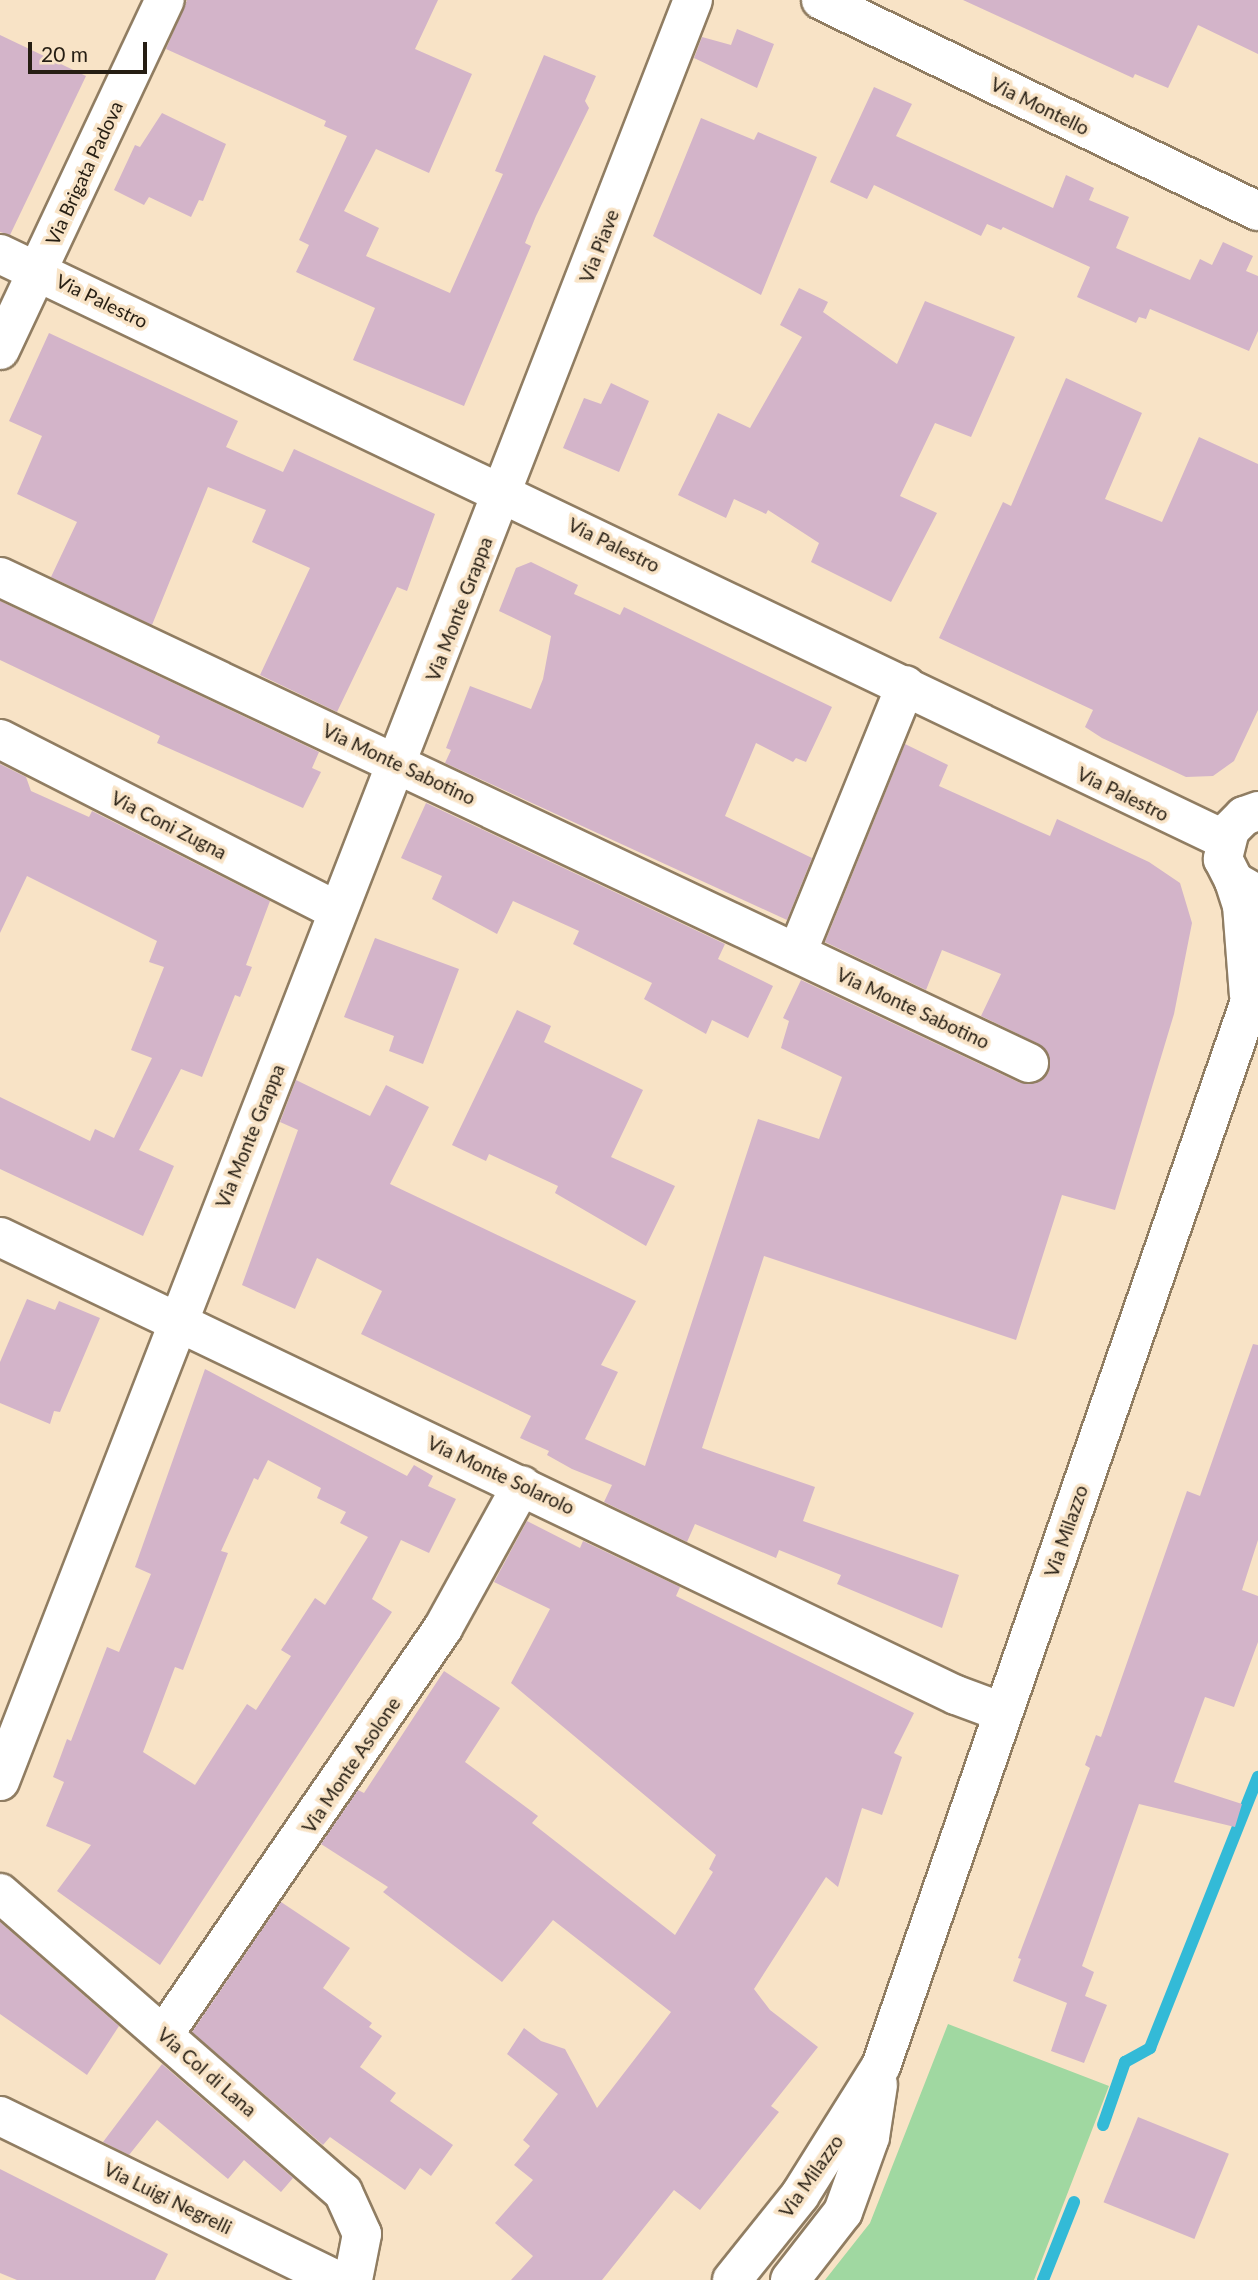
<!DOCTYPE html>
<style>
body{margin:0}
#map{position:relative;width:1258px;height:2280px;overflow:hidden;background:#f8e3c6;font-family:Lato,sans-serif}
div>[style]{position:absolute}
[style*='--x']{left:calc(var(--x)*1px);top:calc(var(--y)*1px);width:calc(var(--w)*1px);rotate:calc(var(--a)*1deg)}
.green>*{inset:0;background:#a0d8a1}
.stream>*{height:12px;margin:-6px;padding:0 6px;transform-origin:6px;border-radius:6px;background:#33bad7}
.building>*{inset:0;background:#d3b4c9;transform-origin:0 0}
.roads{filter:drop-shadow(2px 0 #907d62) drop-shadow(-2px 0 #907d62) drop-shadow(0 2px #907d62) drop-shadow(0 -2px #907d62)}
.street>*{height:38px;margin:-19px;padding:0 19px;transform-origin:19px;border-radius:19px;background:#fff}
.secondary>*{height:38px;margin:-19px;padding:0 19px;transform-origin:19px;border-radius:19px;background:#fff}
span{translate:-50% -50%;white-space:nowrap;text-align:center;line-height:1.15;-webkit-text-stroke:7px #f8e3c6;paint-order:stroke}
.street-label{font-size:19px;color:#261e13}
.scale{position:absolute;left:28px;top:42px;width:119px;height:32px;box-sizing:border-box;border:4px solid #261e13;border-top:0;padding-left:9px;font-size:21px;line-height:24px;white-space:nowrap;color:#261e13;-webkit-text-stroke:5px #f8e3c6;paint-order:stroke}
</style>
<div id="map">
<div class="green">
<div style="clip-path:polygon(948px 2024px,1109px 2086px,1034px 2280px,825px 2280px,870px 2223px)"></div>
</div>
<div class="stream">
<div style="--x:1103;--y:2125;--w:67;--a:-70.8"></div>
<div style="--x:1125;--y:2062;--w:29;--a:-29"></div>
<div style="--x:1150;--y:2048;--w:292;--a:-68.3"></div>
<div style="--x:1043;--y:2280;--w:84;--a:-68.3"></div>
</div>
<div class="building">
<div style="clip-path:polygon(187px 0,438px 0,415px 49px,472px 74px,429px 173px,376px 149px,344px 211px,379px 228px,366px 256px,450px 293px,503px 174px,495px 171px,544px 55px,596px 76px,585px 101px,589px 108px,536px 216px,525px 243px,531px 246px,464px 406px,353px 360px,375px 308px,296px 272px,309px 245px,299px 240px,347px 136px,324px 126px,326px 121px,166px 49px)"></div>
<div style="clip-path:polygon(963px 0,1258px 0,1258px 54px,1198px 25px,1168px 88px,1135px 74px,1133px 78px)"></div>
<div style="clip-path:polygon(737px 29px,774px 44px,757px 88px,694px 58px,702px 37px,731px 45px)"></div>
<div style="clip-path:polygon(0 35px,86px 76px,10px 235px,0 232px)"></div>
<div style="clip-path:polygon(874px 87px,912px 104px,896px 136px,1053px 208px,1066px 175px,1094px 188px,1089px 200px,1129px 217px,1116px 248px,1190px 280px,1200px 259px,1212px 265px,1223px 242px,1253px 256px,1246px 271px,1258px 276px,1258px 331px,1249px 351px,1150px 309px,1146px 319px,1139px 317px,1136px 323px,1077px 297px,1090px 267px,1003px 227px,1001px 230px,987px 224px,981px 236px,874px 185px,867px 199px,830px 182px)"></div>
<div style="clip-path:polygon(162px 113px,226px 144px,203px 201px,199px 200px,191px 217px,149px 197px,144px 205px,114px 190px,135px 145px,140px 147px)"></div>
<div style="clip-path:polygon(701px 118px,754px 140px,758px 132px,817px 157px,761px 295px,653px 236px)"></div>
<div style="clip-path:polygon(799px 288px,828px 302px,823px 312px,897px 364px,925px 301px,1015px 337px,971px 437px,935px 423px,900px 496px,937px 513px,891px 602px,811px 562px,819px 543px,768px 510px,766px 514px,734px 499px,726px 518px,678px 495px,718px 413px,750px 428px,802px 337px,780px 325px)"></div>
<div style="clip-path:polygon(49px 333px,238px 421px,226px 447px,283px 472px,294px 449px,435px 514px,407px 591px,397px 587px,337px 712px,260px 675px,310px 568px,252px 542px,266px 510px,208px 487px,152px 625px,51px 577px,77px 522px,17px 494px,42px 436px,9px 421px)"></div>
<div style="clip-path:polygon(1066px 378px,1142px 413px,1105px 499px,1162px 522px,1199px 437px,1258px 464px,1258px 710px,1234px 761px,1213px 776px,1186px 777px,1102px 738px,1085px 727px,1093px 710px,939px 638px,1003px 502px,1011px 506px)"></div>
<div style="clip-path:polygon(611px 383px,649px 401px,619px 472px,563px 448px,584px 398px,601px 404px)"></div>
<div style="clip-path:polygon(531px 562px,578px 585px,574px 594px,620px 615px,624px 607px,832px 707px,806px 762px,796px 758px,793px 762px,756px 743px,725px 816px,812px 858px,787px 920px,445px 763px,451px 750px,446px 748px,470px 686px,531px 709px,543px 679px,551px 636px,499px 611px,516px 568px)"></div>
<div style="clip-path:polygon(0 601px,319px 752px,312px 768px,321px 772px,303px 808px,157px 743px,160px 736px,0 660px)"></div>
<div style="clip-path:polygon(905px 744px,948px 765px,939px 786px,1050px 836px,1057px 819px,1149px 862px,1180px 883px,1192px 923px,1174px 1014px,1115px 1210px,1062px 1195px,1016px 1340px,764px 1256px,702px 1448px,815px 1487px,803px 1521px,959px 1575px,942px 1628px,837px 1584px,841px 1575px,779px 1550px,776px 1558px,695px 1524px,687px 1542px,604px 1502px,612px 1485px,572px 1469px,547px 1455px,549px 1451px,520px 1438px,531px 1416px,361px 1334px,382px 1291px,317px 1258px,295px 1309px,242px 1285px,298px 1130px,280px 1122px,296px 1080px,370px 1116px,386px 1085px,429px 1107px,390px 1184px,636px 1301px,601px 1365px,618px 1372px,585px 1439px,645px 1466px,758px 1119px,819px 1139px,842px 1077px,781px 1048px,789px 1021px,783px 1018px,801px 980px,1020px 1083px,1041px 1081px,1049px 1072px,1047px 1051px,1039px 1044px,981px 1016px,1001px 974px,942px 950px,926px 990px,825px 942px)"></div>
<div style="clip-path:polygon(0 764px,26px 777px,31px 791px,89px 817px,92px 811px,270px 901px,246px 965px,252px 967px,240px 997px,235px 995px,202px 1077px,181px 1069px,139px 1150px,174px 1166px,143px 1236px,0 1169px,0 1097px,90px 1141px,95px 1129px,114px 1138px,152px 1058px,131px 1050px,164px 967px,149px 962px,157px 941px,27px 876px,0 933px)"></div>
<div style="clip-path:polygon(426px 803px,725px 944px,718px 959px,773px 986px,748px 1038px,712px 1020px,706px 1034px,644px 999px,652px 983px,573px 944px,579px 931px,513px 901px,497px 934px,432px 899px,442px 876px,401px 858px)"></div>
<div style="clip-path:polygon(375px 938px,459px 969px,423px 1064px,389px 1051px,394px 1036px,344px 1017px)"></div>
<div style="clip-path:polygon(517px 1010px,551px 1026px,544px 1042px,643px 1090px,611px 1157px,675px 1186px,646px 1246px,555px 1193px,558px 1186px,489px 1154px,486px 1161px,452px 1145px)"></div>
<div style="clip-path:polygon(27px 1299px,55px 1310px,59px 1301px,100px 1318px,60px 1412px,54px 1411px,50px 1424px,0 1403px,0 1362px)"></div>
<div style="clip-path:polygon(1253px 1344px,1258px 1345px,1258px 1540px,1242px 1590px,1258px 1596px,1258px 1642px,1234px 1707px,1205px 1697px,1174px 1782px,1242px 1804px,1235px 1827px,1139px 1804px,1082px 1966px,1094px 1972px,1085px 1996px,1107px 2005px,1084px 2063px,1051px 2051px,1067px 2003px,1013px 1981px,1021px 1959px,1018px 1958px,1090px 1768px,1085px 1765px,1096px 1735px,1101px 1737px,1187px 1491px,1200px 1496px)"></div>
<div style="clip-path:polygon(evenodd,205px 1369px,407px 1476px,414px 1465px,433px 1476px,428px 1486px,456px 1499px,429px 1553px,401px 1540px,372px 1599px,392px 1612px,160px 1965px,57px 1891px,91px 1845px,46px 1826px,64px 1782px,53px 1777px,67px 1739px,71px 1741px,107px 1647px,119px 1652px,151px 1574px,135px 1567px,205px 1369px,268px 1460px,321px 1488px,317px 1498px,346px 1512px,340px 1523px,368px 1537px,325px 1605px,315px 1598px,281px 1650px,291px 1656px,274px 1682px,256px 1710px,247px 1704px,195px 1785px,143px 1752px,175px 1667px,183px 1670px,228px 1553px,221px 1551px,254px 1478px,258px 1480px,268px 1460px)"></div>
<div style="clip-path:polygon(527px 1521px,580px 1548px,583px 1541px,680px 1587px,676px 1596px,914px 1713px,894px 1753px,902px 1757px,882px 1815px,862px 1808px,838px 1887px,826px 1877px,754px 1989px,770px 2010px,818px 2047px,771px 2106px,779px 2112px,700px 2210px,674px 2190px,602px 2280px,511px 2280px,533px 2256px,495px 2223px,533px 2180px,514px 2165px,530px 2146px,523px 2140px,558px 2094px,507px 2054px,524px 2028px,541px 2041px,565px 2049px,597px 2108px,671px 2012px,553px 1920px,502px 1982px,383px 1892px,388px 1887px,321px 1844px,358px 1790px,364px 1793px,444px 1671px,500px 1708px,465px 1762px,538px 1816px,532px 1823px,675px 1935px,713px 1872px,709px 1869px,716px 1855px,511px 1683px,550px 1609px,494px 1582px)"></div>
<div style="clip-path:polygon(281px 1902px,350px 1948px,323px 1988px,372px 2023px,369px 2027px,382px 2036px,360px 2067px,396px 2093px,390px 2101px,453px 2145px,431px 2176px,420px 2168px,405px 2190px,330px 2137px,323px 2145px,192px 2032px)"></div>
<div style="clip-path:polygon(0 1922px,119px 2026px,87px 2075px,0 2014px)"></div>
<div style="clip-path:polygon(162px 2064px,293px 2178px,281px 2192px,244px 2160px,228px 2179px,157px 2120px,129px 2155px,103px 2142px)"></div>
<div style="left:1138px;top:2117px;width:98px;height:92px;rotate:22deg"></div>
<div style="clip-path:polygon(0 2169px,168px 2254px,155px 2280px,17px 2280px,0 2273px)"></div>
</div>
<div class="roads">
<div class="street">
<div style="--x:821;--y:0;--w:485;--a:25.8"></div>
<div style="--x:0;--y:254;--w:1358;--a:25.56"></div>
<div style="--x:0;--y:350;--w:387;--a:-64.8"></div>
<div style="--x:0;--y:577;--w:1138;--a:25.28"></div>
<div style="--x:0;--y:739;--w:379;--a:27"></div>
<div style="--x:797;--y:953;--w:289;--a:-67.9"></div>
<div style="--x:0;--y:1237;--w:1060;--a:25.6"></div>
<div style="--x:956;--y:1695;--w:49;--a:20.3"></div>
<div style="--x:0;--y:1781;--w:1911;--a:-68.74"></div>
<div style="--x:0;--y:1893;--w:455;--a:41.1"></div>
<div style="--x:343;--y:2192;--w:46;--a:65.7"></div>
<div style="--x:362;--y:2234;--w:47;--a:101.1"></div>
<div style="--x:164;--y:2034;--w:493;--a:-55.5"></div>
<div style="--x:443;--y:1628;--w:163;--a:-61.1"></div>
<div style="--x:0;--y:2116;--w:374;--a:26"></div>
</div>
<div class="secondary">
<div style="--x:1258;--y:811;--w:15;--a:160"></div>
<div style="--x:1244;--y:816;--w:20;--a:135"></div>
<div style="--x:1230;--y:830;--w:30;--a:104"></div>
<div style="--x:1223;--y:859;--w:25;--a:63"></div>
<div style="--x:1234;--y:881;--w:28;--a:30"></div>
<div style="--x:1234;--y:881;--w:25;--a:72"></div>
<div style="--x:1242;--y:905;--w:90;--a:85.6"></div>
<div style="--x:732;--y:2280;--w:109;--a:-51.3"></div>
<div style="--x:800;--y:2195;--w:152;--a:-57.9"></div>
<div style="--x:881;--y:2066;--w:1151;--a:-70.89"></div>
<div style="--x:790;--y:2280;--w:86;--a:-52.1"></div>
<div style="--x:843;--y:2212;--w:80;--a:-70.2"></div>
<div style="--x:870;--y:2137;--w:53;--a:-81.3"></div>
</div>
</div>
<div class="street-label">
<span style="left:1040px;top:106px;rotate:26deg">Via Montello</span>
<span style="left:84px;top:173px;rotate:-65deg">Via Brigata Padova</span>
<span style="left:599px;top:246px;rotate:-69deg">Via Piave</span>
<span style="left:102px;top:301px;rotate:26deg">Via Palestro</span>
<span style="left:614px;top:545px;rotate:26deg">Via Palestro</span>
<span style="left:459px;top:609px;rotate:-69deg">Via Monte Grappa</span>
<span style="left:399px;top:764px;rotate:25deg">Via Monte Sabotino</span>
<span style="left:1123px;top:794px;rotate:26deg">Via Palestro</span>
<span style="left:169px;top:825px;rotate:27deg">Via Coni Zugna</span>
<span style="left:913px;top:1008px;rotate:25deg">Via Monte Sabotino</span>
<span style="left:250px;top:1136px;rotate:-68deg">Via Monte Grappa</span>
<span style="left:501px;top:1475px;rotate:25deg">Via Monte Solarolo</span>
<span style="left:1066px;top:1531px;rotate:-71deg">Via Milazzo</span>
<span style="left:351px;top:1765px;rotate:-56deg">Via Monte Asolone</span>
<span style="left:207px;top:2072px;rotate:41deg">Via Col di Lana</span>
<span style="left:811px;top:2176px;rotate:-55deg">Via Milazzo</span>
<span style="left:168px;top:2198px;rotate:26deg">Via Luigi Negrelli</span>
</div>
<div class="scale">20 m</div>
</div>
